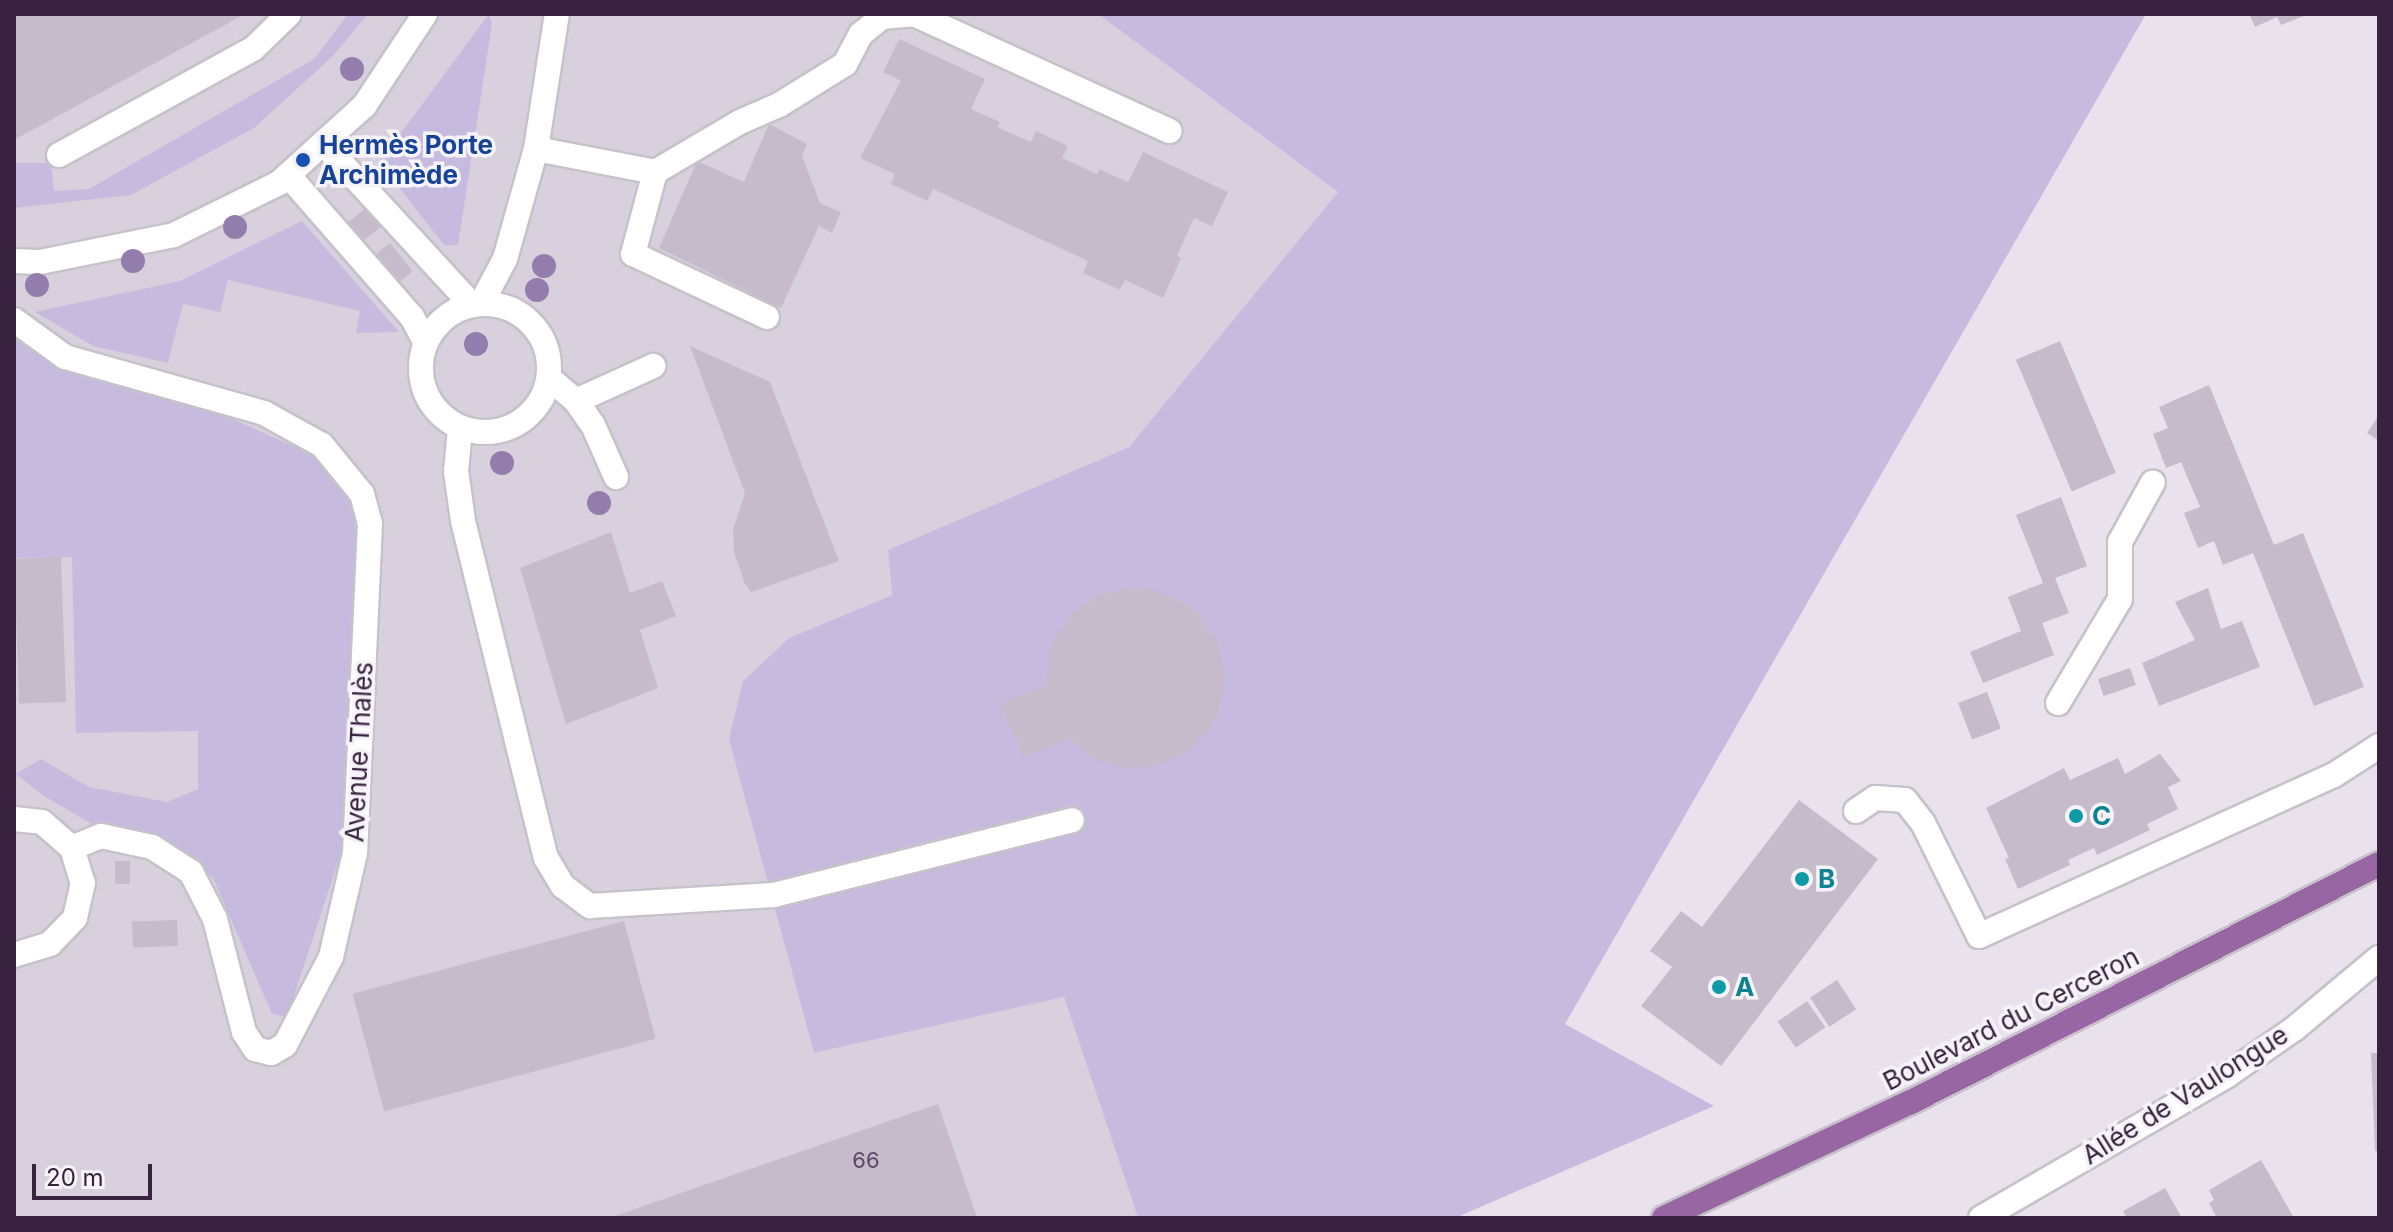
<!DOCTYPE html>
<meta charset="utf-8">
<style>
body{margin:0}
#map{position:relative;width:2393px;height:1232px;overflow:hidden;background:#e9e2ed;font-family:Inter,sans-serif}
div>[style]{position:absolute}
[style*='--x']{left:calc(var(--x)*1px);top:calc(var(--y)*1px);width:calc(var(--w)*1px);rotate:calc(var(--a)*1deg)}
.built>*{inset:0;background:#d8d1dd}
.green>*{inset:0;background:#c6bbde}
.building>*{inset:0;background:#c5bbcb;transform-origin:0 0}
.roads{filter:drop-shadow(2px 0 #c7c1c9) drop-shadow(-2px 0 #c7c1c9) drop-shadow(0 2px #c7c1c9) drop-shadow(0 -2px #c7c1c9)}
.minor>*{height:24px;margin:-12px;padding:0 12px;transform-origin:12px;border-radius:12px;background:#fff}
.minor>.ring{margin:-12px;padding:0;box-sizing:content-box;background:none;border:24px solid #fff;border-radius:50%}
.major>*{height:24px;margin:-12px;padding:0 12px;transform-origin:12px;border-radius:12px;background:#9766a3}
.trees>*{width:24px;height:24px;margin:-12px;border-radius:50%;background:#937dac}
.dots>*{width:22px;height:22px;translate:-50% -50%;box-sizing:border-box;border:4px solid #f6f3f9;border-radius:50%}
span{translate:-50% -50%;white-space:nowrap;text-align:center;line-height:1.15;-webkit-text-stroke:7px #f6f3f9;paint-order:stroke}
.number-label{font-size:22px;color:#5b4862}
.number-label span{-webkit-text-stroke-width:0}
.transit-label{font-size:26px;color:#164399;font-weight:700}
.left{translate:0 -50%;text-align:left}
.street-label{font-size:26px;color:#38223f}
.culture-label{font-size:26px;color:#0d838f;font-weight:700}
.frame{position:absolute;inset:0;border:16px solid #38223f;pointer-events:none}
.scale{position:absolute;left:32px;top:1164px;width:120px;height:36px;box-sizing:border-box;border:4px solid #38223f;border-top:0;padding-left:10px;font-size:24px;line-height:28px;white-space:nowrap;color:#38223f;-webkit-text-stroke:6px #f6f3f9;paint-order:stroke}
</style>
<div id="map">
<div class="built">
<div style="clip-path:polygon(14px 14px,1098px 14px,1338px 192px,1129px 447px,888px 550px,892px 595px,789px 638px,743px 681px,730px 739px,814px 1053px,1064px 997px,1138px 1218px,14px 1218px)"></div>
</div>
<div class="green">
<div style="clip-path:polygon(348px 14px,368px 14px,333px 56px,254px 128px,131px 195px,14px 208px,14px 163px,51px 163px,54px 191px,89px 189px,314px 59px)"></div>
<div style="clip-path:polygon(489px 14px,492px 24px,458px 245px,444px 245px,384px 168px,386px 153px)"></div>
<div style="clip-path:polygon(1098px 14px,2146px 14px,1565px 1024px,1714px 1106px,1455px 1218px,1138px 1218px,1064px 997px,814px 1053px,729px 739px,743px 681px,789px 638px,892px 595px,888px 550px,1129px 447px,1338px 192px)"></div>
<div style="clip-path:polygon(302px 221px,399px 332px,356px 333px,360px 311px,228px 280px,220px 312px,183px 304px,168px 363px,93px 346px,35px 312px,180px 281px)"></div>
<div style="clip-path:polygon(14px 332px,212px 410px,327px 461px,359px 511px,343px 847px,287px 1017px,272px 1014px,213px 878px,171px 843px,92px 824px,44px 796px,16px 774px,41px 759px,89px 787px,167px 802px,198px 789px,198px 731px,76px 733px,72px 557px,14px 558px)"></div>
</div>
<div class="building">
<div style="clip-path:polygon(14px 14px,245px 14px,14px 140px)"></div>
<div style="clip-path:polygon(2249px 14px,2309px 14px,2281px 25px,2277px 17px,2255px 27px)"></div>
<div style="clip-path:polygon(899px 39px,985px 79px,971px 109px,1000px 122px,997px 127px,1031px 142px,1036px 131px,1068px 146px,1062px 158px,1097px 174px,1099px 169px,1128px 182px,1143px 152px,1228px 192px,1212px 226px,1194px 218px,1177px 256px,1181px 258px,1163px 298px,1125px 280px,1120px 290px,1083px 273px,1088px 261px,933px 189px,927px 201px,891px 184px,895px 174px,860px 158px,901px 81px,883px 72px)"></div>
<div style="clip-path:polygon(769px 124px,807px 144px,802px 156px,820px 203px,841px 212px,832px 233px,819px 226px,781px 308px,659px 248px,697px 161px,744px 182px)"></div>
<div style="left:366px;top:208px;width:24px;height:25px;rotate:52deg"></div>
<div style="left:390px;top:243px;width:36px;height:17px;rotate:51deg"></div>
<div style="left:2060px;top:341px;width:143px;height:48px;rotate:67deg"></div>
<div style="clip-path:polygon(690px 346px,770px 382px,839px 561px,751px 592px,745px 584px,734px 552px,733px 530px,745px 493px)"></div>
<div style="clip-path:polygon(2209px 385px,2274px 545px,2303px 533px,2364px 687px,2314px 706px,2253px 553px,2223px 565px,2214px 541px,2198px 548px,2184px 513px,2200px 507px,2181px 462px,2166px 468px,2153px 434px,2168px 428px,2159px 407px)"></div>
<div style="clip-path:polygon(2379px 415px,2379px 441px,2367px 433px)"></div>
<div style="clip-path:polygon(2061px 497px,2087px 566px,2055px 578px,2069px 613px,2042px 623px,2054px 655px,1983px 683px,1970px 652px,2021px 631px,2008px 597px,2043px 583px,2016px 515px)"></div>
<div style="clip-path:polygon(611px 532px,630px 593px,662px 581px,676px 616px,640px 630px,658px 688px,566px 724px,520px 568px)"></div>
<div style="left:61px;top:557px;width:145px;height:47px;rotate:88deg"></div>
<div style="clip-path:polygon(1135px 588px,1153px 590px,1186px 604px,1199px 614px,1218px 644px,1225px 679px,1218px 713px,1209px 729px,1184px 754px,1151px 766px,1134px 769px,1099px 761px,1069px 739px,1024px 757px,1000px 704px,1045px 686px,1052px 643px,1072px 614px,1101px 594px)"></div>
<div style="clip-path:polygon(2208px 588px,2221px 629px,2242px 621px,2260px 667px,2159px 706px,2142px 663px,2195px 640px,2175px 602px)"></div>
<div style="left:2130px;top:668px;width:18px;height:34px;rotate:71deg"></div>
<div style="left:1987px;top:692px;width:39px;height:31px;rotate:69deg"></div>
<div style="clip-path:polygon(2160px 754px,2181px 781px,2168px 787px,2178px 809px,2147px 824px,2150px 830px,2097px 855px,2094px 848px,2068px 860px,2070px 865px,2018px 889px,2005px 859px,2009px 858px,1986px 808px,2064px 768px,2070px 780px,2118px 758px,2125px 774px)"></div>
<div style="clip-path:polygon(1799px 800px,1878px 859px,1721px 1066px,1641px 1006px,1672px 967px,1650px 951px,1681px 911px,1702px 927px)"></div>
<div style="left:115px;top:861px;width:15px;height:23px"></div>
<div style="left:177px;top:920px;width:26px;height:45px;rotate:88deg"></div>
<div style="left:624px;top:921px;width:122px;height:281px;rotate:75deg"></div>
<div style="left:1837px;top:980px;width:35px;height:32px;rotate:57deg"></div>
<div style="left:1807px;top:1001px;width:32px;height:36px;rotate:55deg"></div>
<div style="clip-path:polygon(2371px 1053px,2379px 1053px,2379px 1151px,2375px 1151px)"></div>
<div style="clip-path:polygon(938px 1104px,977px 1217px,974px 1218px,609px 1218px)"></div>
<div style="clip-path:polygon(2261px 1160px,2294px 1218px,2217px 1218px,2209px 1203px,2214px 1200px,2209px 1190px)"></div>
<div style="clip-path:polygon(2165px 1188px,2182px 1218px,2127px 1218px,2123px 1211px)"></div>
</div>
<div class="roads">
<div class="minor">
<div style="--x:323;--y:143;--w:219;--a:47.4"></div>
<div style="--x:536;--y:149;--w:121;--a:10.9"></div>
<div style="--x:655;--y:172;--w:99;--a:-30.5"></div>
<div style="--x:740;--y:122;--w:43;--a:-23.6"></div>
<div style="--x:779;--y:105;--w:78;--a:-31.8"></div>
<div style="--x:845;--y:64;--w:34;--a:-62"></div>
<div style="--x:861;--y:34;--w:27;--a:-39"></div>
<div style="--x:882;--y:17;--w:32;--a:-5"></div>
<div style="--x:914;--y:14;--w:281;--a:24.6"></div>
<div style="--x:59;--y:155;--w:221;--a:-28.7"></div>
<div style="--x:253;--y:49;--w:50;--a:-44.2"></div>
<div style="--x:655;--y:172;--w:85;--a:105"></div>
<div style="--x:633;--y:254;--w:148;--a:25.2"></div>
<div style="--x:288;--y:175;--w:189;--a:48.9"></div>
<div style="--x:412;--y:317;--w:27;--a:62"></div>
<div style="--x:14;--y:261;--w:26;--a:2"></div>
<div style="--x:40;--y:262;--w:137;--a:-11.4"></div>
<div style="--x:174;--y:235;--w:117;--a:-26.3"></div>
<div style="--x:279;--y:183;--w:115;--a:-42.2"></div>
<div style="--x:364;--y:106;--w:110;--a:-56.5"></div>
<div style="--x:482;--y:302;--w:49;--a:-61.9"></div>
<div style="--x:505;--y:259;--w:114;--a:-74.3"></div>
<div style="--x:536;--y:149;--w:137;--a:-81.2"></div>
<div class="ring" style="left:421px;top:304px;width:104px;height:104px"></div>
<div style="--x:14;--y:320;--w:63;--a:36"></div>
<div style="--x:65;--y:357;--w:207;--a:15.7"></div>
<div style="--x:264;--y:413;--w:66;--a:28.9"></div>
<div style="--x:322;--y:445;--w:63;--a:50.8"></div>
<div style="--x:362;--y:494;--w:30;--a:75"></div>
<div style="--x:370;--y:523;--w:330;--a:92.6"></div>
<div style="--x:355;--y:853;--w:107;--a:103"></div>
<div style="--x:331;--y:957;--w:99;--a:117.6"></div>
<div style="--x:285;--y:1045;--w:16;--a:150"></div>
<div style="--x:271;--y:1053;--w:16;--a:-166"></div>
<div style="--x:255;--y:1049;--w:20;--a:-123"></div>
<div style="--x:244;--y:1032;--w:117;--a:-104.4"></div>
<div style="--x:215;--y:919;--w:53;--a:-117.1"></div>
<div style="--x:191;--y:872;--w:46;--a:-147.3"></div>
<div style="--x:152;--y:847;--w:52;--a:-167.8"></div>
<div style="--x:101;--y:836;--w:31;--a:158"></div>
<div style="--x:550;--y:379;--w:34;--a:40"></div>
<div style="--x:576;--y:401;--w:29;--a:55"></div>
<div style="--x:593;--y:425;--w:57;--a:66.1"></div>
<div style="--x:576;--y:401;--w:85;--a:-24.4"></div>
<div style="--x:460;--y:429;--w:42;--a:95.4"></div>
<div style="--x:456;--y:471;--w:50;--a:82"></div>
<div style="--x:463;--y:521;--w:347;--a:76.2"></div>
<div style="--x:546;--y:858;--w:33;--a:59"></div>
<div style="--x:563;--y:886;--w:34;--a:37"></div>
<div style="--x:590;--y:906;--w:184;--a:-3.4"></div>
<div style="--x:774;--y:895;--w:307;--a:-14.1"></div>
<div style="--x:2058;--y:703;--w:121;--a:-59.2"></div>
<div style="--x:2120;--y:599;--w:57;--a:-90"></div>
<div style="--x:2120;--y:542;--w:68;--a:-61.2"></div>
<div style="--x:1856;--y:811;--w:23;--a:-34"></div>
<div style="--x:1875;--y:798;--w:30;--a:4"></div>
<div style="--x:1905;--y:800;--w:29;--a:52"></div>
<div style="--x:1923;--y:823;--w:126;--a:63.6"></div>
<div style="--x:1979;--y:936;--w:390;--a:-24.4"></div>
<div style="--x:2334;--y:775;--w:54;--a:-32.8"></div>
<div style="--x:14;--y:819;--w:28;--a:6"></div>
<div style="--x:42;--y:822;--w:40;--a:41"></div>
<div style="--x:72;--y:848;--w:37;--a:73"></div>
<div style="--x:83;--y:883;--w:36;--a:103"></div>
<div style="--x:75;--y:918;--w:36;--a:134"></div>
<div style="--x:50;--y:944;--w:38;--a:163"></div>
<div style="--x:1981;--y:1218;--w:283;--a:-30.1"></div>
<div style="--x:2226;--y:1076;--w:83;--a:-34.7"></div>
<div style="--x:2294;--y:1029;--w:111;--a:-39.9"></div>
</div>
<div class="major">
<div style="--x:1664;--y:1218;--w:273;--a:-25.2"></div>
<div style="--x:1911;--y:1102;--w:525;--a:-26.96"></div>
</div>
</div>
<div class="trees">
<div style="left:352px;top:69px"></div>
<div style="left:235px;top:227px"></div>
<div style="left:133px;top:261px"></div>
<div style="left:544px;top:266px"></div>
<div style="left:37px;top:285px"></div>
<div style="left:537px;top:290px"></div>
<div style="left:476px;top:344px"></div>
<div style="left:502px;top:463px"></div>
<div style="left:599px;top:503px"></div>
</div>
<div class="dots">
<div style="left:303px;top:160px;background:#1a4fb4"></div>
<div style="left:2076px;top:816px;background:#0f9aa8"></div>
<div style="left:1802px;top:879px;background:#0f9aa8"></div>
<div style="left:1719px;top:987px;background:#0f9aa8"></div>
</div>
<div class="number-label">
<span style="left:866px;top:1161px">66</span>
</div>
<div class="transit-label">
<span class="left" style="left:319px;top:160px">Hermès Porte<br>Archimède</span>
</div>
<div class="street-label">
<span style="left:359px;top:752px;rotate:-87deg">Avenue Thalès</span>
<span style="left:2011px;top:1019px;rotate:-27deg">Boulevard du Cerceron</span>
<span style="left:2185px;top:1095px;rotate:-32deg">Allée de Vaulongue</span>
</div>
<div class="culture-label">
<span class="left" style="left:2092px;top:816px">C</span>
<span class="left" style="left:1818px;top:879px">B</span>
<span class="left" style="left:1735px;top:987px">A</span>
</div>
<div class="frame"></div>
<div class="scale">20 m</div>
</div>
